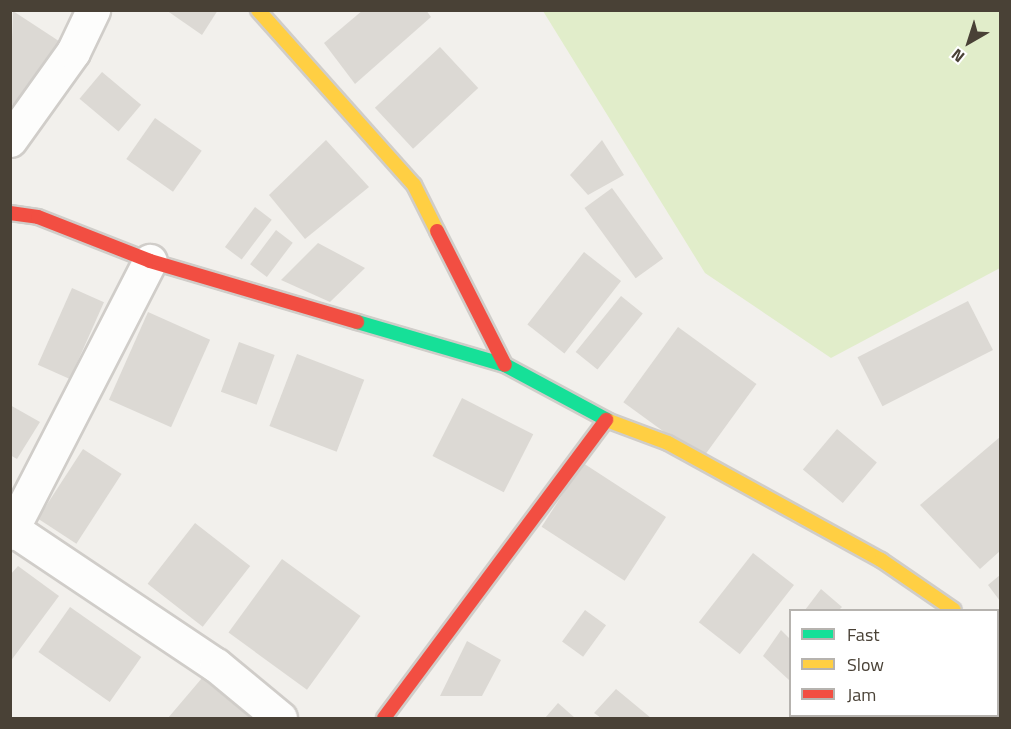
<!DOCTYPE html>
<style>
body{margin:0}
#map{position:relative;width:1011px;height:729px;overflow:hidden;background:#f2f0ec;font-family:"Titillium Web",sans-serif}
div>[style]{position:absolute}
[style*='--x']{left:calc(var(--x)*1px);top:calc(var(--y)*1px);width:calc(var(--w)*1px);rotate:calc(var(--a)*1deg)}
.green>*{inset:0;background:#e1edca}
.building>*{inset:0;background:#dcd9d4;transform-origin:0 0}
.roads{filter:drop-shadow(2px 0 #d0cdc9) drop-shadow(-2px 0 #d0cdc9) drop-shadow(0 2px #d0cdc9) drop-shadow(0 -2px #d0cdc9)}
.street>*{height:33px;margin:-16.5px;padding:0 16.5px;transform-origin:16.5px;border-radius:16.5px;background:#fdfdfc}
.fast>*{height:14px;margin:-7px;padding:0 7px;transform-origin:7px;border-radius:7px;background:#16e098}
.slow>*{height:14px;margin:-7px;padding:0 7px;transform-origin:7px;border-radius:7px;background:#ffcf43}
.jam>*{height:14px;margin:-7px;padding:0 7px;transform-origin:7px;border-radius:7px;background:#f24e42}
span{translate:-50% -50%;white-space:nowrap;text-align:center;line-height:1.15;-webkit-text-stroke:5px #fff;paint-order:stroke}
.frame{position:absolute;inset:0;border:12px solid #494136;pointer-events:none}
.legend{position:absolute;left:789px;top:609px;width:210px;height:108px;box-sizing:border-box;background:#fff;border:2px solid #b6b3af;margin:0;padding:8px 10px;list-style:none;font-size:18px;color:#494136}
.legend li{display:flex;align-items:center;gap:12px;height:30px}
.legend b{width:30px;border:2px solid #b6b3af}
.north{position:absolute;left:939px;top:12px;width:60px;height:60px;-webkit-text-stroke:4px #fff;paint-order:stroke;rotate:219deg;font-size:16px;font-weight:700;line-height:24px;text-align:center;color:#494136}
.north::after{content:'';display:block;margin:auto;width:21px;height:27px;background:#494136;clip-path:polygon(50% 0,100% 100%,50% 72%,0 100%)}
</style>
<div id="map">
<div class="green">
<div style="clip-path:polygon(543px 11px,1000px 11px,1000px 268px,831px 358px,705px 273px)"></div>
</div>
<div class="building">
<div style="clip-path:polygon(166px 10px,218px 10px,202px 35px)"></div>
<div style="clip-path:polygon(363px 10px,426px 10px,431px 17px,355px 84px,324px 43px)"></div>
<div style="clip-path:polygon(13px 11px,68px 47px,25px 113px,10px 103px)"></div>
<div style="left:440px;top:47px;width:56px;height:89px;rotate:47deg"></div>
<div style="left:102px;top:72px;width:51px;height:35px;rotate:40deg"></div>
<div style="left:155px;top:118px;width:57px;height:50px;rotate:35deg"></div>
<div style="clip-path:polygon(326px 140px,369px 187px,305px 239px,269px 195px)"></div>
<div style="clip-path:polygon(602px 140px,624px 175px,588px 195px,570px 175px)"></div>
<div style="left:612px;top:188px;width:87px;height:34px;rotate:54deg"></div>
<div style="left:255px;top:207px;width:21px;height:50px;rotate:37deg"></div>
<div style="left:276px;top:230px;width:21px;height:43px;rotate:37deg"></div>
<div style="clip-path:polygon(318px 243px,365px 268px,330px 302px,281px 280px)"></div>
<div style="left:584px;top:252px;width:47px;height:92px;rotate:38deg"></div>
<div style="left:72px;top:288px;width:35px;height:84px;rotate:24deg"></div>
<div style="left:621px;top:296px;width:28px;height:72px;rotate:39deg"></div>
<div style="left:968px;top:301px;width:55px;height:124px;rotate:63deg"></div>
<div style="left:148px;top:312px;width:68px;height:96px;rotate:24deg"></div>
<div style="left:678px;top:327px;width:97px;height:93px;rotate:36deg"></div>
<div style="left:239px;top:342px;width:38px;height:53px;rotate:20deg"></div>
<div style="left:297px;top:354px;width:72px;height:77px;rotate:21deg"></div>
<div style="left:462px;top:398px;width:80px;height:65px;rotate:27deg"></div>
<div style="clip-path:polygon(10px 405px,40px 422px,17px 459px,10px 455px)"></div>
<div style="left:837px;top:429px;width:52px;height:53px;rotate:40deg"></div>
<div style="clip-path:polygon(1000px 437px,1000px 551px,980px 569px,920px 505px)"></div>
<div style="left:83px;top:449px;width:46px;height:83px;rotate:33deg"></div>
<div style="left:583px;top:463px;width:99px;height:76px;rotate:33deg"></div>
<div style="left:195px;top:523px;width:70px;height:77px;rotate:38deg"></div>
<div style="left:753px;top:553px;width:52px;height:88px;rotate:38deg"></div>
<div style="left:282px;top:559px;width:97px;height:91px;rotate:36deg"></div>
<div style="clip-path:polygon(18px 566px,59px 596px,10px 662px,10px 575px)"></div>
<div style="clip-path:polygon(1000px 575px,1000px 601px,988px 585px)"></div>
<div style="clip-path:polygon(821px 589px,842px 607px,839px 610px,805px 610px)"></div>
<div style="left:70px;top:607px;width:87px;height:55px;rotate:35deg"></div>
<div style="left:585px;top:610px;width:26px;height:39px;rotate:36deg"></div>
<div style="clip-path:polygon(781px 630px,790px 639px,789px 680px,763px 656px)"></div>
<div style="clip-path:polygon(467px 641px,501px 660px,482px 696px,440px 696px)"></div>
<div style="clip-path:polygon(202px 678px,251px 718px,168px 718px)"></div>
<div style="clip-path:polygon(616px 689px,651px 718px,601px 718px,594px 713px)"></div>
<div style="clip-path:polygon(558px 703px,575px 718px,545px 718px)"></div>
<div style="clip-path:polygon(841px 716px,873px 716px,877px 718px,838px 718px)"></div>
</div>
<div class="roads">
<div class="street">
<div style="--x:10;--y:140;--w:108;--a:-54.4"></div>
<div style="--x:73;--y:52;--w:47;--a:-64.5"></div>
<div style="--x:14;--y:530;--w:243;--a:33.8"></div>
<div style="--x:216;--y:665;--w:83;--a:39.6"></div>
<div style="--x:10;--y:533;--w:306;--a:-62.8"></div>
</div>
<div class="fast">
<div style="--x:357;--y:322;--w:154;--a:16.2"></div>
<div style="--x:505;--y:365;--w:118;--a:28.3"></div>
<div style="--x:998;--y:641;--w:3;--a:45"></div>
</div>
<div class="slow">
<div style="--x:258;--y:10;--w:234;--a:48.3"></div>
<div style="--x:414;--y:185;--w:51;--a:63.4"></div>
<div style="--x:609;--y:421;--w:63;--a:20.4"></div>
<div style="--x:668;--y:443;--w:243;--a:28.8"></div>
<div style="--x:881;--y:560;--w:88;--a:34.4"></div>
</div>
<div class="jam">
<div style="--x:10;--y:213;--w:28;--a:8"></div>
<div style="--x:38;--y:217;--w:120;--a:21.4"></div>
<div style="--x:150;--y:261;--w:216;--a:16.4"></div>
<div style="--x:437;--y:231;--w:150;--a:63.1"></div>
<div style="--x:384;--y:718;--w:372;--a:-53.3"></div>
</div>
</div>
<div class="frame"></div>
<ul class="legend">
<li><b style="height:8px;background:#16e098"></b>Fast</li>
<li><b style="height:8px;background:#ffcf43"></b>Slow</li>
<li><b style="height:8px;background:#f24e42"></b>Jam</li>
</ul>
<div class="north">N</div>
</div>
